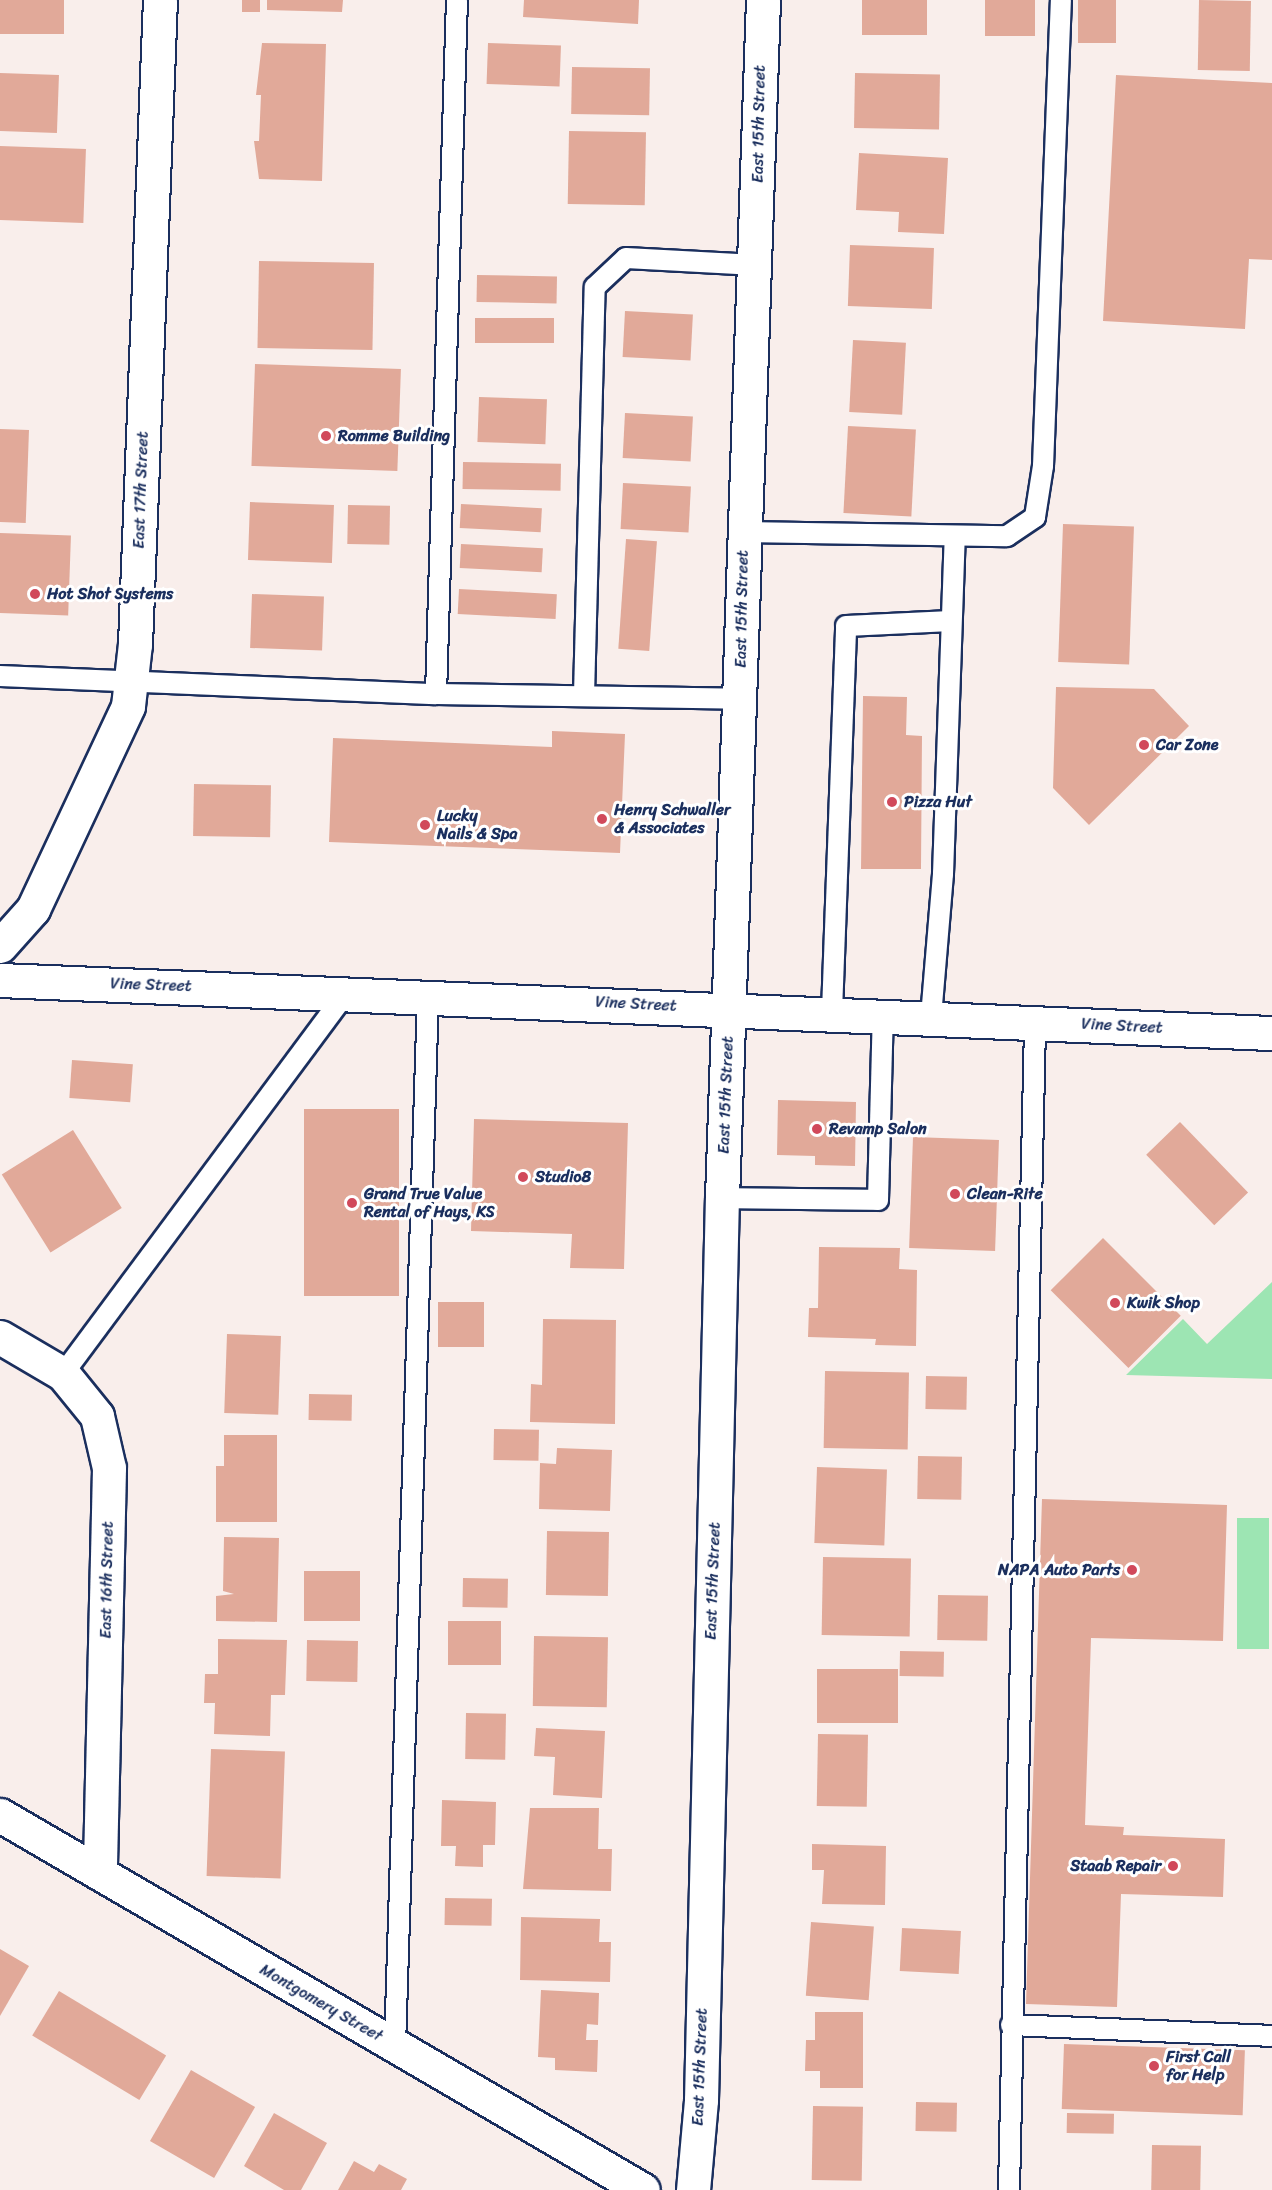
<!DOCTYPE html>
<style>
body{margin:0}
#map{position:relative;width:1272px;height:2190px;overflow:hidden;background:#f9eeeb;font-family:Sriracha,sans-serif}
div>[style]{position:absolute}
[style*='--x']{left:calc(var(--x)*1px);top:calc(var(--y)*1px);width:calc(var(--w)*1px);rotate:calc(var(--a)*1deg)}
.green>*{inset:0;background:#9de5b3;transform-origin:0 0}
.building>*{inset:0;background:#e1a999;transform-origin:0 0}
.roads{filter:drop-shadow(2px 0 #1b2f5e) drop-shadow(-2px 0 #1b2f5e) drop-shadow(0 2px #1b2f5e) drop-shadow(0 -2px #1b2f5e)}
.lane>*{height:20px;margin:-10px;padding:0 10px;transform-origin:10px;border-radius:10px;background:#fff}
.street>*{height:33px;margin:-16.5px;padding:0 16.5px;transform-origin:16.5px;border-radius:16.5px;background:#fff}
.primary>*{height:33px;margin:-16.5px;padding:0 16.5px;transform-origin:16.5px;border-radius:16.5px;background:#fff}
.dots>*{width:16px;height:16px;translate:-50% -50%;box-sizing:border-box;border:3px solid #fff;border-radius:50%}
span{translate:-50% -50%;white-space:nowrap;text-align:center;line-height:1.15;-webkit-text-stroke:6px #fff;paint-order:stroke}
.street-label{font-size:16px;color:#1b2f5e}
.poi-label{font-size:16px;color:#1b2f5e;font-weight:700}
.left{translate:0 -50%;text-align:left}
.right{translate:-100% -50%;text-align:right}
</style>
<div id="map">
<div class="green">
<div style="clip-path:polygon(1272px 1282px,1272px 1379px,1126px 1375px,1183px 1319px,1207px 1344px)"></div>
<div style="left:1237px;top:1518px;width:32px;height:131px"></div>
</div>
<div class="building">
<div style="left:0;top:0;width:64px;height:34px"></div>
<div style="left:242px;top:0;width:18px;height:12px"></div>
<div style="clip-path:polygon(267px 0,343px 0,342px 12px,267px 10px)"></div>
<div style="clip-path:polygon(524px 0,639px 0,638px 24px,523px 17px)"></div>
<div style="left:862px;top:0;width:65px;height:35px"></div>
<div style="left:985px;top:0;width:50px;height:36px"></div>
<div style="left:1078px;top:0;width:38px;height:43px"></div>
<div style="left:1199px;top:0;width:52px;height:70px;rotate:1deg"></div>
<div style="clip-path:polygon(262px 43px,326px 44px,322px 181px,259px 179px,254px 141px,259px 141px,261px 95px,256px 95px)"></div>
<div style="left:488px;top:43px;width:73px;height:41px;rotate:2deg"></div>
<div style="left:572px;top:67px;width:78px;height:47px;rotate:1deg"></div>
<div style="left:0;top:73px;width:59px;height:58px;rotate:2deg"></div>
<div style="left:855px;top:73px;width:85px;height:55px;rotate:1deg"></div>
<div style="clip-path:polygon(1116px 75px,1272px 83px,1272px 260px,1249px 259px,1245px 329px,1103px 321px)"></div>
<div style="left:569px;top:131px;width:77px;height:73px;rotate:1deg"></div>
<div style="left:0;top:146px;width:86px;height:74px;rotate:2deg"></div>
<div style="clip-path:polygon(859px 153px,948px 158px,944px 234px,898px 232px,899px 212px,856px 210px)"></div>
<div style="left:850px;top:245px;width:84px;height:61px;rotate:2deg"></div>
<div style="left:259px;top:261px;width:115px;height:87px;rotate:1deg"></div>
<div style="left:477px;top:275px;width:80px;height:27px;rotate:1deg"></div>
<div style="left:625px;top:311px;width:68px;height:46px;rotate:3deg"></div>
<div style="left:475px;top:318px;width:79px;height:25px"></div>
<div style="left:853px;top:340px;width:53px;height:72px;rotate:3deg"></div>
<div style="left:255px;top:364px;width:146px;height:102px;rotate:2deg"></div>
<div style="left:479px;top:397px;width:68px;height:45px;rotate:2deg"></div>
<div style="left:625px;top:413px;width:68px;height:45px;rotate:3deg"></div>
<div style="left:848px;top:426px;width:68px;height:87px;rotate:3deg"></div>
<div style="left:0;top:429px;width:29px;height:93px;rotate:2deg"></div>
<div style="left:463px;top:462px;width:98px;height:27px;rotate:1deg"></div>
<div style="left:623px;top:483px;width:68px;height:46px;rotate:3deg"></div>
<div style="left:250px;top:502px;width:84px;height:58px;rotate:2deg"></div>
<div style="left:461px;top:504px;width:81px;height:24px;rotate:3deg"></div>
<div style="left:348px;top:505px;width:42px;height:39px;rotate:1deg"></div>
<div style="left:1063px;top:524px;width:71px;height:138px;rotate:2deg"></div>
<div style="left:0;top:533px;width:71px;height:80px;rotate:2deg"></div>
<div style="left:626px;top:539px;width:31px;height:110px;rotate:4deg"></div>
<div style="left:461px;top:544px;width:82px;height:24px;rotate:3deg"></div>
<div style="left:459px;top:589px;width:98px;height:25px;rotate:3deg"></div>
<div style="left:252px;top:594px;width:72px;height:54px;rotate:2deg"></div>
<div style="clip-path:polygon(1056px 687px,1154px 689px,1189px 726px,1089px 825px,1053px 788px)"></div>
<div style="clip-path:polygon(863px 696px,907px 697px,906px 735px,922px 736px,921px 869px,861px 869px)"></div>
<div style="clip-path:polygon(552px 731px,625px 734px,620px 853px,329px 842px,333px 738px,552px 747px)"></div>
<div style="left:194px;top:784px;width:77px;height:52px;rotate:1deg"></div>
<div style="left:72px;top:1060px;width:61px;height:38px;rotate:4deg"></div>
<div style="clip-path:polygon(778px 1100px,856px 1102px,855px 1166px,815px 1165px,815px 1156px,777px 1155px)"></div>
<div style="left:399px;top:1109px;width:187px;height:95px;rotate:90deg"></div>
<div style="clip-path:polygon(474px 1119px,628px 1123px,624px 1269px,570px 1268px,572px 1234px,471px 1231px)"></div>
<div style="left:1180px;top:1122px;width:98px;height:47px;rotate:46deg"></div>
<div style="left:73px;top:1130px;width:92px;height:84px;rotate:58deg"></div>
<div style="left:913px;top:1137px;width:86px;height:111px;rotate:2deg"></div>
<div style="left:1103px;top:1238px;width:110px;height:74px;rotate:45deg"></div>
<div style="clip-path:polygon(819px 1247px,900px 1248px,899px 1269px,917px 1270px,916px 1346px,875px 1345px,876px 1339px,808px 1337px,809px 1308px,818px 1308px)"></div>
<div style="left:438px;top:1302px;width:46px;height:45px"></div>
<div style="clip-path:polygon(543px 1319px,616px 1320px,615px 1424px,530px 1422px,531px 1384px,542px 1385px)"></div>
<div style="left:227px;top:1334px;width:54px;height:79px;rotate:2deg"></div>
<div style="left:825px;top:1371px;width:84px;height:77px;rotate:1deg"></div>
<div style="left:926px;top:1376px;width:41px;height:33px;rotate:1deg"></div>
<div style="left:309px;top:1394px;width:43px;height:26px;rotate:1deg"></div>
<div style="left:494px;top:1429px;width:45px;height:31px;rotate:1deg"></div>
<div style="clip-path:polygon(224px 1435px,277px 1435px,277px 1522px,216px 1522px,216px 1466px,224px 1466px)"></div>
<div style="clip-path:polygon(557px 1448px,612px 1450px,610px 1511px,539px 1509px,540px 1463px,556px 1464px)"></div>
<div style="left:918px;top:1456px;width:44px;height:43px;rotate:1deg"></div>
<div style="left:817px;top:1467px;width:70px;height:76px;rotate:2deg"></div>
<div style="clip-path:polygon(1042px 1499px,1227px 1505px,1223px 1641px,1091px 1638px,1085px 1825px,1124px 1827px,1123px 1835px,1225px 1839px,1223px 1897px,1121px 1894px,1117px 2007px,1026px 2004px)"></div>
<div style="left:547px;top:1531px;width:62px;height:64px;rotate:1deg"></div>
<div style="clip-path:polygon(224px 1537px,279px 1538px,277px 1622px,216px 1621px,216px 1596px,234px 1594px,223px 1591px)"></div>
<div style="left:823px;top:1557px;width:88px;height:78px;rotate:1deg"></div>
<div style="left:304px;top:1571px;width:56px;height:50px"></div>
<div style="left:463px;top:1578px;width:45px;height:29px;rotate:1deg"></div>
<div style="left:938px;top:1595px;width:50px;height:45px;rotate:1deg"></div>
<div style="left:448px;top:1621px;width:53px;height:44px"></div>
<div style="left:534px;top:1636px;width:74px;height:70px;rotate:1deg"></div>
<div style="clip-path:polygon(218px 1639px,287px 1640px,285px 1695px,271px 1695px,270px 1736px,214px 1734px,215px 1703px,204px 1703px,205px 1674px,218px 1674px)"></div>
<div style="left:307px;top:1640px;width:51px;height:41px;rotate:1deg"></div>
<div style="left:900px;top:1651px;width:44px;height:25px;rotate:1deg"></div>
<div style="left:817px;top:1669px;width:81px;height:54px"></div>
<div style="left:466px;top:1713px;width:40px;height:46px;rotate:1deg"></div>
<div style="clip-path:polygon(536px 1728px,605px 1731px,602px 1798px,553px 1795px,555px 1757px,534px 1756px)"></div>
<div style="left:818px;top:1734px;width:50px;height:72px;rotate:1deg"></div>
<div style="left:211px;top:1749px;width:74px;height:127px;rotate:2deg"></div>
<div style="clip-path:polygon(442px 1800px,496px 1802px,495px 1845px,483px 1845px,483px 1867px,455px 1866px,456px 1846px,441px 1846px)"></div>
<div style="clip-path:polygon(530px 1808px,599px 1808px,598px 1849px,612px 1849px,611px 1891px,523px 1889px)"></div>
<div style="clip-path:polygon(812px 1844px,886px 1846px,885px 1905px,822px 1904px,824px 1870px,812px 1870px)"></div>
<div style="left:445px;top:1898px;width:47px;height:27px;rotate:1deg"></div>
<div style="clip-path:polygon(521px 1917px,600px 1919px,599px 1942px,611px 1942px,610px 1982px,520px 1980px)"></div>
<div style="left:811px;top:1922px;width:63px;height:74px;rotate:4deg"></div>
<div style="left:902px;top:1928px;width:59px;height:43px;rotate:3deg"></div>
<div style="clip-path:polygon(0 1949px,29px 1966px,0 2016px)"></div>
<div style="clip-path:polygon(541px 1990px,599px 1993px,598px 2025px,587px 2024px,586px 2040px,598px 2040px,597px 2072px,555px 2070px,555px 2058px,538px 2057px)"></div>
<div style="left:59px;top:1991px;width:125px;height:52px;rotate:31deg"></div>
<div style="clip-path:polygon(815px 2012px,863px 2012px,863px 2088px,820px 2088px,820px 2071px,805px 2071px,806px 2040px,815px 2040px)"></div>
<div style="left:1064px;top:2044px;width:181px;height:65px;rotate:2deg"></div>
<div style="left:191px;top:2070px;width:74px;height:82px;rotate:30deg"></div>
<div style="left:916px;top:2102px;width:41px;height:29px;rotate:1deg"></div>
<div style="left:813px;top:2106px;width:50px;height:74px;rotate:1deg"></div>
<div style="clip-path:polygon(274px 2113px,327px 2143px,301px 2190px,284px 2190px,244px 2166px)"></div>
<div style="left:1067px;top:2113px;width:47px;height:20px;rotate:1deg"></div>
<div style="left:1152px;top:2145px;width:49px;height:45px;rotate:1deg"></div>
<div style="clip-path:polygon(354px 2161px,374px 2172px,379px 2164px,407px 2179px,401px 2190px,338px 2190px)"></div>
</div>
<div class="roads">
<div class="lane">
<div style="--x:743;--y:532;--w:264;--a:0.9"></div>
<div style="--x:1007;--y:536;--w:34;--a:-34"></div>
<div style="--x:1035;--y:517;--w:52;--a:-81.1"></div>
<div style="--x:1043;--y:466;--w:466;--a:-87.8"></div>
<div style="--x:0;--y:676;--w:436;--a:2.4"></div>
<div style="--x:436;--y:694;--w:305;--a:0.9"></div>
<div style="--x:436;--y:694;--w:694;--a:-88.27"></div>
<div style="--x:584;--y:695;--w:408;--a:-88.5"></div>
<div style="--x:595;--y:287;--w:42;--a:-43.1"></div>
<div style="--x:626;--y:258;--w:130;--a:3.1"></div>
<div style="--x:832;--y:1012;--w:386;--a:-87.9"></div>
<div style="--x:846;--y:626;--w:105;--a:-2.7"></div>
<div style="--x:931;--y:1017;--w:144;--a:-85.2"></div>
<div style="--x:943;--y:874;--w:337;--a:-88"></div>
<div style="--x:722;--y:1198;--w:156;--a:0.7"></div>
<div style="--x:878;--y:1200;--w:185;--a:-88.5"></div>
<div style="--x:63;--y:1374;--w:477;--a:-53.4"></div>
<div style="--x:1011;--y:2025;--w:261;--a:2.4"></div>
<div style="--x:395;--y:2046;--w:1053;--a:-88.2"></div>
<div style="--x:1009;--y:2190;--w:1168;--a:-88.72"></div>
</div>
<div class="street">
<div style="--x:0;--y:946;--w:50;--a:-48.3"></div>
<div style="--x:33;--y:909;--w:224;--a:-64.9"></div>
<div style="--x:128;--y:706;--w:62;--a:-83.6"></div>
<div style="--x:135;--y:644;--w:644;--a:-87.78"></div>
<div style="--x:0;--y:1337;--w:73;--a:30.4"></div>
<div style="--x:63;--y:1374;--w:54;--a:51"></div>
<div style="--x:97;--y:1416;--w:53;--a:77"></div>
<div style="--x:109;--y:1468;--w:405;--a:91.3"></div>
<div style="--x:0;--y:1815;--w:744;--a:30.25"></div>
<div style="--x:693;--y:2190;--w:90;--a:-84.9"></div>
<div style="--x:701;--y:2100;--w:902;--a:-88.67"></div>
<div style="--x:722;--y:1198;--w:1199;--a:-88.04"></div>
</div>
<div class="primary">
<div style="--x:0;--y:980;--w:1273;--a:2.39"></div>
</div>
</div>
<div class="dots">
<div style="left:326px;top:436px;background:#d1495b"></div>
<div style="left:35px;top:594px;background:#d1495b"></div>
<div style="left:1144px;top:745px;background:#d1495b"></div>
<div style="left:892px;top:802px;background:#d1495b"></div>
<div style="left:602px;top:819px;background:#d1495b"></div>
<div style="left:425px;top:825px;background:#d1495b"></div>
<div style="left:817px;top:1129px;background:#d1495b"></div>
<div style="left:523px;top:1177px;background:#d1495b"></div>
<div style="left:955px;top:1194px;background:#d1495b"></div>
<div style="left:352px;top:1203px;background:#d1495b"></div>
<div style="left:1115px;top:1303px;background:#d1495b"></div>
<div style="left:1132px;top:1570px;background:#d1495b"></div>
<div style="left:1173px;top:1866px;background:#d1495b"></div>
<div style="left:1154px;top:2066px;background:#d1495b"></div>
</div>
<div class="street-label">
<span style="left:759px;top:124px;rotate:-89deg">East 15th Street</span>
<span style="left:141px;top:490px;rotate:-88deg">East 17th Street</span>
<span style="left:742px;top:609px;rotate:-89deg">East 15th Street</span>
<span style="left:151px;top:985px;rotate:2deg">Vine Street</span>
<span style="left:636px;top:1004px;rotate:3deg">Vine Street</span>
<span style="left:1122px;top:1026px;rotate:3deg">Vine Street</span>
<span style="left:726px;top:1095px;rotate:-88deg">East 15th Street</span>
<span style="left:107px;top:1580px;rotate:-89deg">East 16th Street</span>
<span style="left:713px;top:1581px;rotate:-88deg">East 15th Street</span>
<span style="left:321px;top:2003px;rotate:30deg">Montgomery Street</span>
<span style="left:700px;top:2067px;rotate:-88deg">East 15th Street</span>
</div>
<div class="poi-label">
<span class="left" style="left:338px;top:436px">Romme Building</span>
<span class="left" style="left:47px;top:594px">Hot Shot Systems</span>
<span class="left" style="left:1156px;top:745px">Car Zone</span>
<span class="left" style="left:904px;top:802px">Pizza Hut</span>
<span class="left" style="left:614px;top:819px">Henry Schwaller<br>&amp; Associates</span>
<span class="left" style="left:437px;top:825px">Lucky<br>Nails &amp; Spa</span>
<span class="left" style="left:829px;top:1129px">Revamp Salon</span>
<span class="left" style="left:535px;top:1177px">Studio8</span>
<span class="left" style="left:364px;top:1203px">Grand True Value<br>Rental of Hays, KS</span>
<span class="left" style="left:967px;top:1194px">Clean-Rite</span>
<span class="left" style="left:1127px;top:1303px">Kwik Shop</span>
<span class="right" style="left:1120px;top:1570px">NAPA Auto Parts</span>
<span class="right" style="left:1161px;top:1866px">Staab Repair</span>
<span class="left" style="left:1166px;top:2066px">First Call<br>for Help</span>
</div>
</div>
